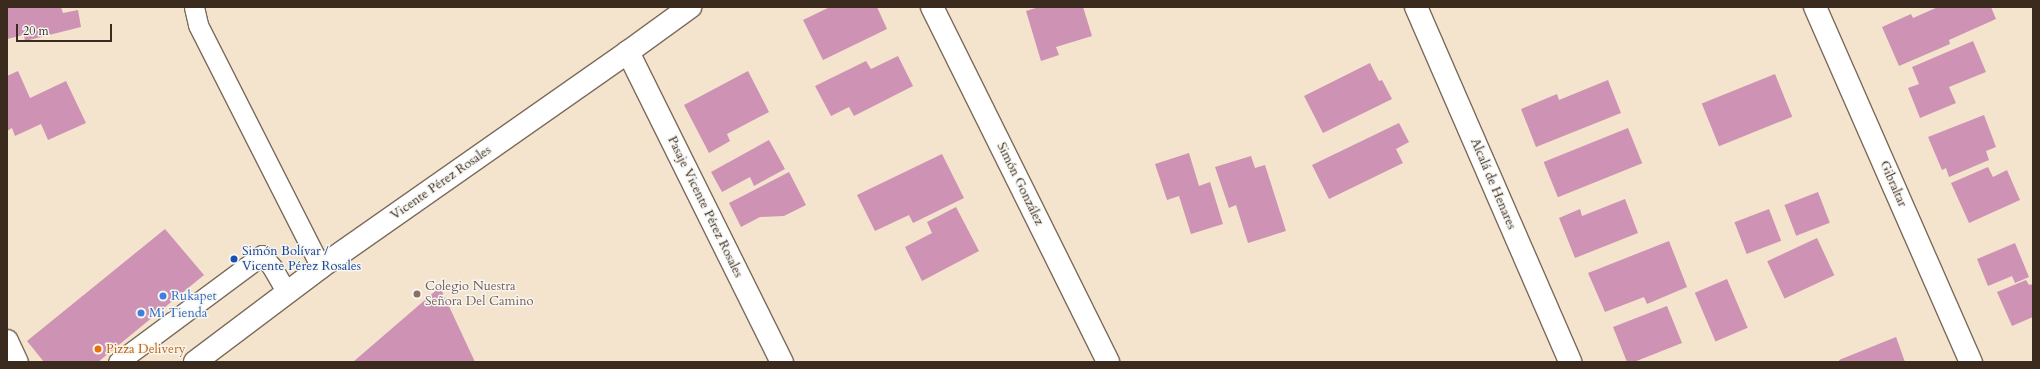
<!DOCTYPE html>
<meta charset="utf-8">
<style>
body{margin:0}
#map{position:relative;width:2040px;height:369px;overflow:hidden;background:#f4e4cd;font-family:Cardo,serif}
div>[style]{position:absolute}
[style*='--x']{left:calc(var(--x)*1px);top:calc(var(--y)*1px);width:calc(var(--w)*1px);rotate:calc(var(--a)*1deg)}
.building>*{inset:0;background:#ce92b4;transform-origin:0 0}
.roads{filter:drop-shadow(1px 0 #7c6b5b) drop-shadow(-1px 0 #7c6b5b) drop-shadow(0 1px #7c6b5b) drop-shadow(0 -1px #7c6b5b)}
.lane>*{height:19px;margin:-9.5px;padding:0 9.5px;transform-origin:9.5px;border-radius:9.5px;background:#fff}
.street>*{height:22px;margin:-11px;padding:0 11px;transform-origin:11px;border-radius:11px;background:#fff}
.secondary>*{height:22px;margin:-11px;padding:0 11px;transform-origin:11px;border-radius:11px;background:#fff}
.dots>*{width:11px;height:11px;translate:-50% -50%;box-sizing:border-box;border:2px solid #f6f6f2;border-radius:50%}
span{translate:-50% -50%;white-space:nowrap;text-align:center;line-height:1.15;-webkit-text-stroke:3px #f6f6f2;paint-order:stroke}
.street-label{font-size:13px;color:#3b2a1e}
.transit-label{font-size:13px;color:#164399}
.left{translate:0 -50%;text-align:left}
.education-label{font-size:13px;color:#785e54}
.shop-label{font-size:13px;color:#366cbe}
.food-label{font-size:13px;color:#c56008}
.frame{position:absolute;inset:0;border:8px solid #3b2a1e;pointer-events:none}
.scale{position:absolute;left:16px;top:24px;width:96px;height:18px;box-sizing:border-box;border:2px solid #3b2a1e;border-top:0;padding-left:5px;font-size:12px;line-height:14px;white-space:nowrap;color:#3b2a1e;-webkit-text-stroke:3px #f6f6f2;paint-order:stroke}
</style>
<div id="map">
<div class="building">
<div style="clip-path:polygon(7px 7px,61px 7px,63px 13px,78px 10px,81px 27px,25px 41px,24px 35px,7px 39px)"></div>
<div style="clip-path:polygon(830px 7px,877px 7px,887px 29px,823px 60px,803px 20px)"></div>
<div style="clip-path:polygon(1039px 7px,1083px 7px,1092px 36px,1056px 47px,1059px 55px,1041px 61px,1026px 11px)"></div>
<div style="clip-path:polygon(1938px 7px,1991px 7px,1996px 19px,1949px 40px,1950px 44px,1899px 66px,1882px 27px,1911px 14px,1913px 18px)"></div>
<div style="clip-path:polygon(1973px 41px,1986px 72px,1949px 87px,1956px 103px,1920px 118px,1908px 88px,1919px 84px,1912px 67px)"></div>
<div style="clip-path:polygon(898px 56px,913px 86px,854px 116px,849px 107px,831px 116px,815px 86px,866px 61px,871px 69px)"></div>
<div style="clip-path:polygon(1370px 63px,1379px 81px,1382px 80px,1392px 99px,1323px 133px,1304px 96px)"></div>
<div style="clip-path:polygon(18px 71px,30px 98px,66px 81px,86px 123px,48px 140px,41px 124px,15px 136px,12px 128px,7px 131px,7px 76px)"></div>
<div style="clip-path:polygon(748px 71px,769px 112px,727px 134px,730px 141px,709px 153px,684px 105px)"></div>
<div style="left:1775px;top:74px;width:46px;height:79px;rotate:68deg"></div>
<div style="clip-path:polygon(1608px 80px,1621px 113px,1536px 147px,1521px 109px,1557px 94px,1559px 100px)"></div>
<div style="clip-path:polygon(1984px 115px,1996px 147px,1986px 151px,1989px 160px,1949px 177px,1946px 168px,1942px 170px,1928px 137px)"></div>
<div style="clip-path:polygon(1399px 123px,1409px 142px,1396px 149px,1403px 163px,1329px 199px,1312px 165px)"></div>
<div style="left:1628px;top:128px;width:38px;height:91px;rotate:68deg"></div>
<div style="clip-path:polygon(769px 140px,785px 169px,754px 186px,750px 177px,722px 192px,711px 172px)"></div>
<div style="clip-path:polygon(1189px 153px,1199px 186px,1210px 182px,1223px 224px,1191px 234px,1179px 196px,1167px 200px,1155px 164px)"></div>
<div style="clip-path:polygon(942px 154px,964px 198px,913px 223px,909px 215px,875px 231px,857px 195px)"></div>
<div style="clip-path:polygon(1251px 156px,1255px 168px,1265px 165px,1286px 231px,1248px 243px,1236px 205px,1229px 208px,1215px 167px)"></div>
<div style="clip-path:polygon(1988px 167px,1993px 177px,2007px 170px,2020px 200px,1969px 223px,1951px 183px)"></div>
<div style="clip-path:polygon(789px 172px,806px 205px,784px 216px,760px 217px,741px 227px,729px 203px)"></div>
<div style="left:1818px;top:192px;width:33px;height:36px;rotate:69deg"></div>
<div style="clip-path:polygon(1625px 199px,1638px 233px,1575px 258px,1559px 218px,1580px 209px,1582px 216px)"></div>
<div style="clip-path:polygon(956px 207px,979px 251px,922px 281px,905px 247px,932px 233px,927px 222px)"></div>
<div style="left:1769px;top:209px;width:34px;height:37px;rotate:69deg"></div>
<div style="clip-path:polygon(165px 229px,204px 275px,98px 362px,44px 362px,27px 341px)"></div>
<div style="left:1817px;top:238px;width:41px;height:55px;rotate:65deg"></div>
<div style="clip-path:polygon(1669px 241px,1687px 287px,1647px 304px,1644px 297px,1605px 312px,1588px 273px)"></div>
<div style="clip-path:polygon(2015px 243px,2029px 277px,2015px 283px,2012px 276px,1988px 286px,1977px 259px)"></div>
<div style="left:1727px;top:279px;width:53px;height:35px;rotate:67deg"></div>
<div style="clip-path:polygon(2026px 280px,2029px 285px,2033px 284px,2033px 317px,2012px 326px,1997px 292px)"></div>
<div style="clip-path:polygon(440px 287px,475px 362px,353px 362px)"></div>
<div style="clip-path:polygon(1667px 306px,1682px 343px,1634px 362px,1627px 362px,1613px 327px)"></div>
<div style="clip-path:polygon(1896px 337px,1905px 362px,1840px 362px,1839px 360px)"></div>
</div>
<div class="roads">
<div class="lane">
<div style="--x:194;--y:7;--w:18;--a:77"></div>
<div style="--x:198;--y:25;--w:271;--a:63.1"></div>
<div style="--x:118;--y:362;--w:179;--a:-36.6"></div>
<div style="--x:262;--y:255;--w:16;--a:50"></div>
<div style="--x:272;--y:267;--w:30;--a:60"></div>
</div>
<div class="street">
<div style="--x:932;--y:7;--w:396;--a:63.6"></div>
<div style="--x:1416;--y:7;--w:387;--a:66.5"></div>
<div style="--x:1815;--y:7;--w:388;--a:66.3"></div>
<div style="--x:628;--y:52;--w:346;--a:63.6"></div>
</div>
<div class="secondary">
<div style="--x:7;--y:341;--w:23;--a:65"></div>
<div style="--x:195;--y:362;--w:158;--a:-37"></div>
<div style="--x:321;--y:267;--w:375;--a:-35"></div>
<div style="--x:628;--y:52;--w:77;--a:-36"></div>
</div>
</div>
<div class="dots">
<div style="left:234px;top:259px;background:#1a4fb4"></div>
<div style="left:417px;top:294px;background:#8d6e63"></div>
<div style="left:163px;top:296px;background:#3f7fe0"></div>
<div style="left:141px;top:313px;background:#3f7fe0"></div>
<div style="left:98px;top:349px;background:#e8710a"></div>
</div>
<div class="street-label">
<span style="left:441px;top:183px;rotate:-35deg">Vicente Pérez Rosales</span>
<span style="left:1020px;top:184px;rotate:64deg">Simón González</span>
<span style="left:1493px;top:184px;rotate:67deg">Alcalá de Henares</span>
<span style="left:1893px;top:184px;rotate:66deg">Gibraltar</span>
<span style="left:705px;top:207px;rotate:64deg">Pasaje Vicente Pérez Rosales</span>
</div>
<div class="transit-label">
<span class="left" style="left:242px;top:259px">Simón Bolívar /<br>Vicente Pérez Rosales</span>
</div>
<div class="education-label">
<span class="left" style="left:425px;top:294px">Colegio Nuestra<br>Señora Del Camino</span>
</div>
<div class="shop-label">
<span class="left" style="left:171px;top:296px">Rukapet</span>
<span class="left" style="left:149px;top:313px">Mi Tienda</span>
</div>
<div class="food-label">
<span class="left" style="left:106px;top:349px">Pizza Delivery</span>
</div>
<div class="frame"></div>
<div class="scale">20 m</div>
</div>
